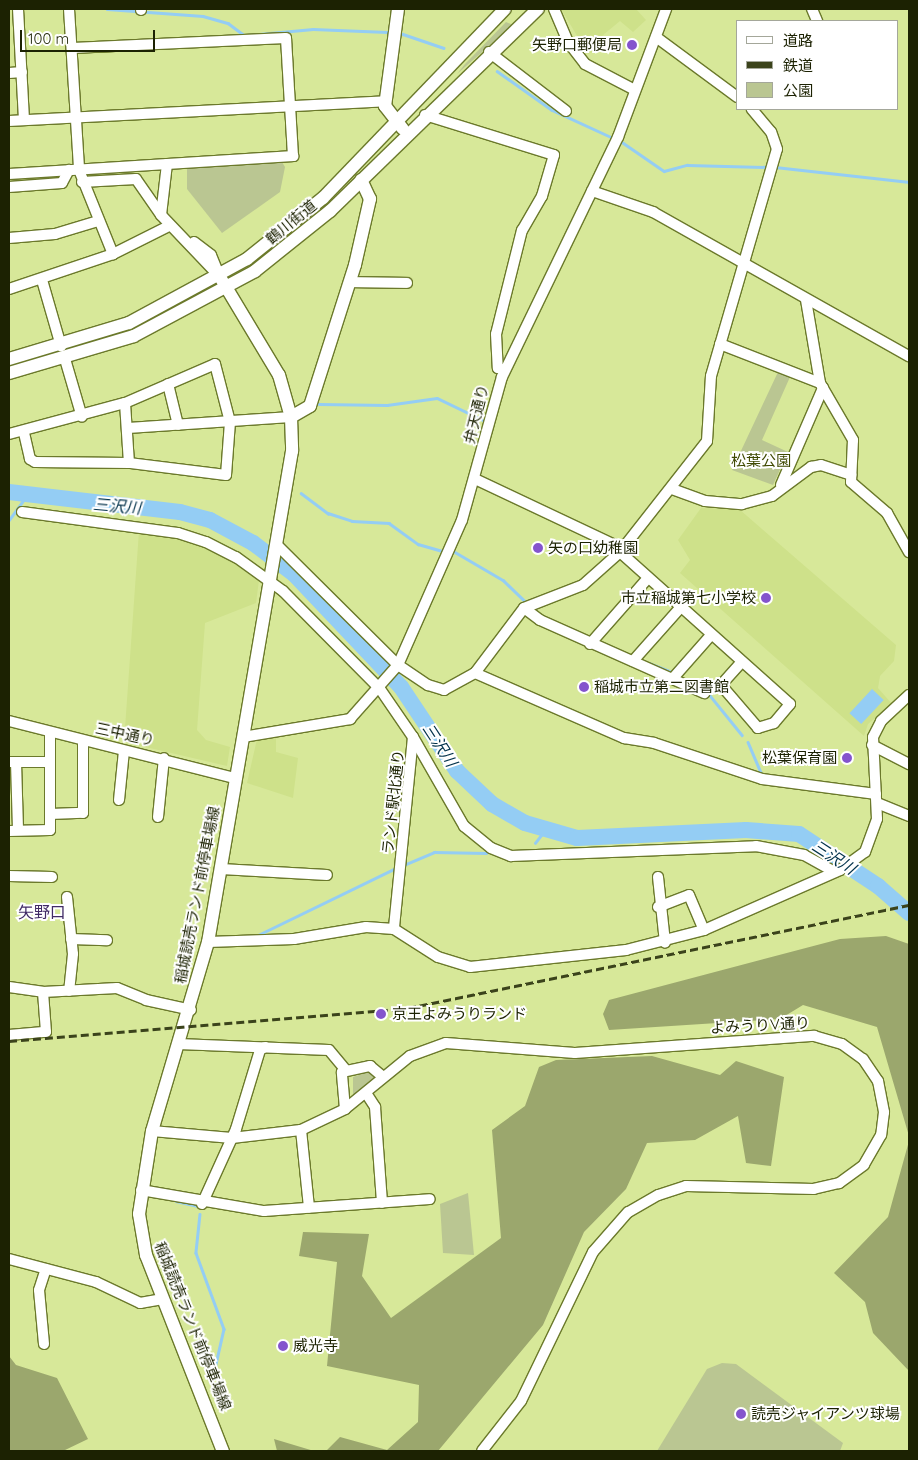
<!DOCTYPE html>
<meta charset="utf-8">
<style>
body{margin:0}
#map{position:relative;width:918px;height:1460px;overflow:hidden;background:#d7e899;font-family:Quicksand,"Noto Sans JP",sans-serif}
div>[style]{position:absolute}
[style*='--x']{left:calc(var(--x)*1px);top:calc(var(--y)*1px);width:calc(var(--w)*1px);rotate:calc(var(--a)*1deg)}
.built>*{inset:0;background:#cee18a}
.green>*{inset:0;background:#bac692}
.forest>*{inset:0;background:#9ba76d}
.water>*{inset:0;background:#94cdf4;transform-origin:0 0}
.stream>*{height:2.5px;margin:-1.25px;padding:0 1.25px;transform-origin:1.25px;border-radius:1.25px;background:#94cdf4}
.river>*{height:16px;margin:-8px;padding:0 8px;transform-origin:8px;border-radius:8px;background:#94cdf4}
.roads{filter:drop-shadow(1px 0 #6b792b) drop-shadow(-1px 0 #6b792b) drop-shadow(0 1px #6b792b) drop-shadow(0 -1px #6b792b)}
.minor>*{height:10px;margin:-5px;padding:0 5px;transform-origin:5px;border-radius:5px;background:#fff}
.major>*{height:12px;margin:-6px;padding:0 6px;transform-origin:6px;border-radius:6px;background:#fff}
.rail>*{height:2.5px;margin-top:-1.25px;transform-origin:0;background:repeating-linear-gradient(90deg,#3b431b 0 8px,transparent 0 12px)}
.dots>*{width:14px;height:14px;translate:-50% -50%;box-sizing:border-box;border:2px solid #fff;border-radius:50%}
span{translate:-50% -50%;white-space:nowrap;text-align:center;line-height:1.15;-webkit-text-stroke:4px #fff;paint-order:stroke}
.poi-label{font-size:15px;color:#1c2202}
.right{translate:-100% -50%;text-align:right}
.left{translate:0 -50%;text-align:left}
.street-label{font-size:15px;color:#1c2202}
.park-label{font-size:15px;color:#404a03}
.water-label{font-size:16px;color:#00314a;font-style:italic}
.neighbourhood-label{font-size:16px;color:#412b66}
.frame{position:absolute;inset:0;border:10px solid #1c2202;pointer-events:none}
.legend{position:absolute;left:736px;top:20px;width:162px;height:90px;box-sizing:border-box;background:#fff;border:1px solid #a4a79a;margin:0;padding:6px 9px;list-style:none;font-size:15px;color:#1c2202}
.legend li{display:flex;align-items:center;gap:10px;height:25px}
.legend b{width:25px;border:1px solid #a4a79a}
.scale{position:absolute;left:20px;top:30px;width:135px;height:22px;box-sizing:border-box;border:2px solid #1c2202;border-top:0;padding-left:6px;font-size:15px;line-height:18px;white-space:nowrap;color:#1c2202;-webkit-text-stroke:4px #fff;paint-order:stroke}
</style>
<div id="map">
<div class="built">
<div style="clip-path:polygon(561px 9px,636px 9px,646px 20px,633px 32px,620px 21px,603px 35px,597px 50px,588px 54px)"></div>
<div style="clip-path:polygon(701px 508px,739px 509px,896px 645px,894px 661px,880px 676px,878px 688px,892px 704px,868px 724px,864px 736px,680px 573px,690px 560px,678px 540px)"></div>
<div style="clip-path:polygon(139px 531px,178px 537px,223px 556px,259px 580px,256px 603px,205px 623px,197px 730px,206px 740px,230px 747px,227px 766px,124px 742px)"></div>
<div style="clip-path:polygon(276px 736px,276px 752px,298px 758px,293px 798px,247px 783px,257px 739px)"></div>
</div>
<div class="green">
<div style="clip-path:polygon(506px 22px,513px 25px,457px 74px,465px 64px)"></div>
<div style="clip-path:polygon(282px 162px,285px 167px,280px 192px,222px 233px,187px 189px,187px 168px)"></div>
<div style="clip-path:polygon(778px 372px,790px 377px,762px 440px,788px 452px,773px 485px,732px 470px)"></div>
<div style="clip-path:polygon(371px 1071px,375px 1077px,353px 1095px,353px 1077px)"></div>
<div style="clip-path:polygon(468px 1193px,474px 1255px,443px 1253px,440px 1204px)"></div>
<div style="clip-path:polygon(722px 1363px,736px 1364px,843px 1443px,840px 1451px,657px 1451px,707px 1369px)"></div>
</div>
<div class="forest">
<div style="clip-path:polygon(886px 936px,909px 944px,909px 1136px,877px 1027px,803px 1005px,780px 1019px,609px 1030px,603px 1014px,609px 1000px,840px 939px)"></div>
<div style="clip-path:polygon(652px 1056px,720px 1075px,736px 1061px,784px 1077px,771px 1166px,746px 1163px,738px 1116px,695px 1140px,647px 1143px,626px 1189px,584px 1232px,543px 1325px,438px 1451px,326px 1451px,340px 1437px,387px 1450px,418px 1422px,419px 1385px,327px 1366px,337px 1262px,299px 1256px,303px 1232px,369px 1234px,362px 1276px,391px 1318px,501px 1238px,492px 1130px,525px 1106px,539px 1067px,556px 1060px)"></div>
<div style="clip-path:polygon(909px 1141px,909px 1371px,873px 1333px,865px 1302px,834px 1273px,888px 1217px)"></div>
<div style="clip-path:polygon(9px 1356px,16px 1365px,57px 1378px,88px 1439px,63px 1451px,9px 1451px)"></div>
<div style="clip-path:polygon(274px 1439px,314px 1451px,277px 1451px)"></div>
</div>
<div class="water">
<div style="left:872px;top:689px;width:16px;height:33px;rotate:43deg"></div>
</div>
<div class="stream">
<div style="--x:107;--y:9;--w:96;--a:4.2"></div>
<div style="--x:203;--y:16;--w:26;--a:16"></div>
<div style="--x:228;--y:23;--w:20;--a:37"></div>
<div style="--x:400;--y:33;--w:46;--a:18.8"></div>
<div style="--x:249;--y:35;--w:64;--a:-5.4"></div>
<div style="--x:313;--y:29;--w:74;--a:2.3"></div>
<div style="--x:497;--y:71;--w:67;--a:35.3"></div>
<div style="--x:552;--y:110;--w:65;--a:24.6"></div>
<div style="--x:622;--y:142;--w:51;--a:34.6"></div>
<div style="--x:664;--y:171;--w:24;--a:-15"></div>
<div style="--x:687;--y:165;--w:83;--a:1.4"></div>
<div style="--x:775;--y:167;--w:135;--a:6.4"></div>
<div style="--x:319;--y:404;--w:68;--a:0.8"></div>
<div style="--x:387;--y:405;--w:50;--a:-8"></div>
<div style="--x:437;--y:398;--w:51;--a:25.6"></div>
<div style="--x:301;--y:493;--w:34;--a:37"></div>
<div style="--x:328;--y:513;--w:25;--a:18"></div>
<div style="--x:352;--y:521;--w:37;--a:3"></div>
<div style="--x:389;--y:523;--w:36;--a:36"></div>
<div style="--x:418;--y:544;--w:25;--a:16"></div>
<div style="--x:9;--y:520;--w:31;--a:-54"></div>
<div style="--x:455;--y:552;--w:56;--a:30.3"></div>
<div style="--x:503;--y:580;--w:29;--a:44"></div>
<div style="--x:649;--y:663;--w:22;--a:21"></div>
<div style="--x:708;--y:693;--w:54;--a:51"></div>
<div style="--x:748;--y:742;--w:33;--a:67"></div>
<div style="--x:535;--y:843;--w:16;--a:-52"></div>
<div style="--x:404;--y:865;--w:33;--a:-23"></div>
<div style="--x:434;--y:852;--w:52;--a:1.1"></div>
<div style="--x:258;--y:935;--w:153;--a:-25.9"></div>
<div style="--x:176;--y:1201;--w:22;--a:13"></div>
<div style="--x:200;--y:1214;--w:39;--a:96"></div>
<div style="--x:196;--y:1253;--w:81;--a:69.8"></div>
<div style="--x:224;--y:1329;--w:54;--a:102.8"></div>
</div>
<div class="river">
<div style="--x:9;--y:492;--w:172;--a:6.7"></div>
<div style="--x:180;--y:512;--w:31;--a:15"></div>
<div style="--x:210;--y:520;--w:49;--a:28.1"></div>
<div style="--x:253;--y:543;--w:51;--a:37.1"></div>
<div style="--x:294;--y:574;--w:156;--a:46.6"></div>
<div style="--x:401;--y:687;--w:101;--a:56.3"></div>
<div style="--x:457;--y:771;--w:48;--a:43.3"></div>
<div style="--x:492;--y:804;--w:38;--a:30"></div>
<div style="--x:525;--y:823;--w:54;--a:16.1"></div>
<div style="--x:577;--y:838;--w:169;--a:-2.7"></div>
<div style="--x:746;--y:830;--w:53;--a:4.3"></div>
<div style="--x:799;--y:834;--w:95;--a:33.4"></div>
<div style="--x:878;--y:886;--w:41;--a:41.1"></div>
</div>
<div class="roads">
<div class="minor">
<div style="--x:18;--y:9;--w:111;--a:86.9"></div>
<div style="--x:69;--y:9;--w:161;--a:86.4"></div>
<div style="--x:79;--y:170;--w:91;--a:68"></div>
<div style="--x:554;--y:9;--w:36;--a:67"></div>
<div style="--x:568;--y:42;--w:28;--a:52"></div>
<div style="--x:585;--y:64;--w:56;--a:27.5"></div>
<div style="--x:812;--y:9;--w:13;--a:67"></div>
<div style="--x:141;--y:10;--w:1;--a:-90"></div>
<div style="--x:656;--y:37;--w:101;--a:36.5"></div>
<div style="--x:489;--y:52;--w:97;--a:37.5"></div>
<div style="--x:9;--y:73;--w:13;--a:-4"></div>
<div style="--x:425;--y:115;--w:135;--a:17.2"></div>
<div style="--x:554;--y:155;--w:43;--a:106.3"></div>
<div style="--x:542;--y:196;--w:39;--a:120"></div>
<div style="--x:522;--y:230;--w:107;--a:104"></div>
<div style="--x:496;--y:334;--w:34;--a:87"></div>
<div style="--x:498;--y:368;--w:7;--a:16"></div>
<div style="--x:9;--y:121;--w:377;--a:-3"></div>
<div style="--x:167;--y:164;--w:51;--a:96.7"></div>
<div style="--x:161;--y:215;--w:86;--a:46.4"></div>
<div style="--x:9;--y:174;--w:285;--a:-3.6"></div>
<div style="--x:293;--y:156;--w:118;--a:-93.4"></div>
<div style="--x:286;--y:38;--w:214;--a:177.3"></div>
<div style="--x:82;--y:182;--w:54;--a:-3.2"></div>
<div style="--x:136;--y:179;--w:44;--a:55.2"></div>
<div style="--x:9;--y:187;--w:53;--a:-4.3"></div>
<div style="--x:62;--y:183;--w:15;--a:-62"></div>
<div style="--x:592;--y:191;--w:65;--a:19"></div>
<div style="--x:653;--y:212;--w:294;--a:29.4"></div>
<div style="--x:9;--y:238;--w:46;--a:-5"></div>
<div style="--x:55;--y:234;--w:45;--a:-16.8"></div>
<div style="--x:194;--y:242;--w:21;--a:37"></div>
<div style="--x:211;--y:255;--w:24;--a:68"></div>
<div style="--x:42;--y:280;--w:69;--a:73.9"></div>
<div style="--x:350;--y:282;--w:57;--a:1"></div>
<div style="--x:9;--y:289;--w:110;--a:-18.6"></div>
<div style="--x:113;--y:254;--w:63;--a:-26.6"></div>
<div style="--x:806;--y:300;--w:84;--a:80.4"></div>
<div style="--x:820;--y:383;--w:66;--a:59.9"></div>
<div style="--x:853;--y:440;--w:42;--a:92.7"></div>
<div style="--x:851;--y:482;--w:48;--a:40.7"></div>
<div style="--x:887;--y:513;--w:45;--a:60.6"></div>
<div style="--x:720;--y:344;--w:107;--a:21.3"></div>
<div style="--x:65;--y:359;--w:60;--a:73.7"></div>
<div style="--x:168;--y:384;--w:42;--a:76.3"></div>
<div style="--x:125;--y:403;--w:60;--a:86.2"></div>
<div style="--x:128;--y:428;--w:163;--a:-3.9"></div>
<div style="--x:9;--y:434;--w:120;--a:-15"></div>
<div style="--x:125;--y:403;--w:98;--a:-23.4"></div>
<div style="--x:215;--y:364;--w:60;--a:75.5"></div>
<div style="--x:230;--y:422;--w:53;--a:94.3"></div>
<div style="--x:226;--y:475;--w:98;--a:-172.9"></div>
<div style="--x:129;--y:463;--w:94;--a:-179.4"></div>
<div style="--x:35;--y:462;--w:6;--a:-149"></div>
<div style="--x:30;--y:459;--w:28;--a:-103"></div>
<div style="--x:475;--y:479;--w:164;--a:25.3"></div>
<div style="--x:781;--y:485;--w:106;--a:-66.6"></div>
<div style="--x:672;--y:489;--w:35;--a:20"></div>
<div style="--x:705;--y:501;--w:37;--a:5"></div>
<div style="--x:742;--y:504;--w:31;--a:-15"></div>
<div style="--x:772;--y:496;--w:49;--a:-36.6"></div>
<div style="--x:811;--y:467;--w:10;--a:-11"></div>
<div style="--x:821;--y:465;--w:32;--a:18"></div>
<div style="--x:22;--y:512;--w:157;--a:7.7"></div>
<div style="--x:178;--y:533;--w:29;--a:18"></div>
<div style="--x:206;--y:542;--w:34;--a:27"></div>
<div style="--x:236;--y:557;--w:58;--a:35.9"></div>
<div style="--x:283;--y:591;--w:138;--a:45.3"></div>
<div style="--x:380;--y:689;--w:58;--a:55.5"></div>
<div style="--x:413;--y:737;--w:193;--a:95.7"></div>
<div style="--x:277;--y:545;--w:170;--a:44.8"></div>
<div style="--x:398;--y:665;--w:36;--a:34"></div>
<div style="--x:428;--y:685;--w:17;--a:17"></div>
<div style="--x:444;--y:690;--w:35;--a:-29"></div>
<div style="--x:475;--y:673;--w:81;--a:-53"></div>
<div style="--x:524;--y:608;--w:63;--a:-21.3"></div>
<div style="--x:583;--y:585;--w:50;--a:-41.7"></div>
<div style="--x:620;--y:552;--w:141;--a:-51.9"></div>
<div style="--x:707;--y:441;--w:65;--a:-86.5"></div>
<div style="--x:711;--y:376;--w:236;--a:-73.8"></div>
<div style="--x:777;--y:149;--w:18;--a:-109"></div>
<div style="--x:771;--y:132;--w:30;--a:-130"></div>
<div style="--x:620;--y:552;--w:228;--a:41.8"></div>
<div style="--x:790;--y:704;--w:25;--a:130"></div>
<div style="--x:774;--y:723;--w:17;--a:163"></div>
<div style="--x:758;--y:728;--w:57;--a:-130.7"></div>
<div style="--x:721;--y:685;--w:31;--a:-48"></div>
<div style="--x:524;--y:608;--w:20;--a:37"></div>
<div style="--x:540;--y:620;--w:180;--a:24"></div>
<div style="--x:590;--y:644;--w:88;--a:-48.7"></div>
<div style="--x:633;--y:661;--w:72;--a:-48.4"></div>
<div style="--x:475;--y:673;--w:163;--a:23.6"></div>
<div style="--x:624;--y:738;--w:30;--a:9"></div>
<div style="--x:654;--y:743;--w:114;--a:18.4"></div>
<div style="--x:762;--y:779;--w:115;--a:7.5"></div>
<div style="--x:674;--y:677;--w:56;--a:-48.6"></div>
<div style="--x:9;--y:721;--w:233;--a:14.2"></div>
<div style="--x:243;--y:737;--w:109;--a:-9.5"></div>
<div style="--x:350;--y:719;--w:72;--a:-48.4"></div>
<div style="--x:398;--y:665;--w:158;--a:-66.2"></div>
<div style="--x:462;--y:520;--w:148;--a:-74.4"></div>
<div style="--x:502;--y:377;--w:267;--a:-64.2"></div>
<div style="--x:618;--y:137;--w:137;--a:-69.4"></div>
<div style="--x:413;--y:737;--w:103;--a:60.2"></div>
<div style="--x:464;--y:826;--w:35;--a:39"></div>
<div style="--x:491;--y:848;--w:22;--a:22"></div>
<div style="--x:511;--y:856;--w:245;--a:-2.3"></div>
<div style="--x:756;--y:846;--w:49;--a:10.6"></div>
<div style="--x:804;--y:855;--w:35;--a:29"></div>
<div style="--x:872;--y:745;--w:42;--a:27.2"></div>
<div style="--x:9;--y:762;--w:40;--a:0"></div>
<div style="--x:16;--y:762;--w:68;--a:88.3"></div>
<div style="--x:119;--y:800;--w:49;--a:-84.2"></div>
<div style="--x:877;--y:803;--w:35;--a:22"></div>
<div style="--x:50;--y:814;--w:33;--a:-2"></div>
<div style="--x:83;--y:813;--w:72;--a:-90"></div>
<div style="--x:158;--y:817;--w:59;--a:-84.2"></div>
<div style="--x:9;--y:831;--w:41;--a:-1.4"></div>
<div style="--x:50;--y:830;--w:98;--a:-90"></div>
<div style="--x:221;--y:869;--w:106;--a:3.2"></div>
<div style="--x:9;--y:876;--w:43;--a:1.3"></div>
<div style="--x:658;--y:877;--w:66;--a:83.9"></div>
<div style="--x:67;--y:897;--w:57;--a:84"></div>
<div style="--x:73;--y:954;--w:37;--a:96"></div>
<div style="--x:658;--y:907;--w:33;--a:-21"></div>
<div style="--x:689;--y:895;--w:38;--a:67"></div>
<div style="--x:71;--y:939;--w:36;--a:2"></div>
<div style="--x:208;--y:942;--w:86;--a:-2"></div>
<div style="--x:294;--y:939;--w:73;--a:-9.5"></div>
<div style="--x:366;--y:927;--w:28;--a:4"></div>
<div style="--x:394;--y:929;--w:52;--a:32.5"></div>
<div style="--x:438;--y:957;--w:34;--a:17"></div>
<div style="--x:470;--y:967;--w:157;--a:-6.2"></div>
<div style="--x:626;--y:950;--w:81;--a:-14.4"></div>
<div style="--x:704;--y:930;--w:149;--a:-23.8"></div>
<div style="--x:840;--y:870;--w:31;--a:-36"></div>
<div style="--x:865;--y:852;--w:35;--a:-70"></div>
<div style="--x:877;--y:819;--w:82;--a:-92.8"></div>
<div style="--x:873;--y:737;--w:18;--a:-63"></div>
<div style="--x:881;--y:721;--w:38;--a:-43"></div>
<div style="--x:9;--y:987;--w:34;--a:8"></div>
<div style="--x:43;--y:992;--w:74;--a:-3.1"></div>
<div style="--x:117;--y:988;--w:31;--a:22"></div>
<div style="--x:146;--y:1000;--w:46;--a:12.5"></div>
<div style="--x:9;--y:1035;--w:37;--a:-5"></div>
<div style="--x:46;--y:1032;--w:40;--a:-94.3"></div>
<div style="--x:178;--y:1044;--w:151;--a:2.3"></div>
<div style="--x:329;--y:1050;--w:26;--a:50"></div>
<div style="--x:366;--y:1093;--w:17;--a:57"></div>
<div style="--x:375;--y:1107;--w:96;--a:85.8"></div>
<div style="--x:345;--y:1109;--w:37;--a:-95"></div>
<div style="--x:342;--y:1072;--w:29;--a:-12"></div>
<div style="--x:370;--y:1066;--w:17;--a:40"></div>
<div style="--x:301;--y:1130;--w:78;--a:84.1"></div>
<div style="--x:152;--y:1131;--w:80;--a:5"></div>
<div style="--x:232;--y:1138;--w:69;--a:-6.6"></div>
<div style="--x:301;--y:1130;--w:49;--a:-25.5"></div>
<div style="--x:345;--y:1109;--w:84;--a:-39.2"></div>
<div style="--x:410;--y:1056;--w:38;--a:-20"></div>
<div style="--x:446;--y:1043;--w:129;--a:4.4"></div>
<div style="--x:575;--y:1053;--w:240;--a:-4.1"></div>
<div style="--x:814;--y:1036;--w:29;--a:16"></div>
<div style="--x:842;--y:1044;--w:26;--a:36"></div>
<div style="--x:863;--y:1059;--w:27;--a:56"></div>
<div style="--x:878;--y:1081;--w:32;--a:79"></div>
<div style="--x:884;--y:1112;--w:23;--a:97"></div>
<div style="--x:881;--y:1135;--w:34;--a:120"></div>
<div style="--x:864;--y:1165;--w:31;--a:144"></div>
<div style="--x:839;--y:1183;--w:26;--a:167"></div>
<div style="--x:814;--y:1189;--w:128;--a:-178.7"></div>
<div style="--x:686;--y:1186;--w:29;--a:162"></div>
<div style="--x:658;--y:1195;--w:34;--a:150"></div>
<div style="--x:628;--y:1212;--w:53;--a:131.2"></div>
<div style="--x:593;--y:1252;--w:165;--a:115.8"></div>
<div style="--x:521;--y:1401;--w:63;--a:128"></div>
<div style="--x:141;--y:1190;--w:125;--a:9.7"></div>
<div style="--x:264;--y:1211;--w:166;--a:-4.1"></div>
<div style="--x:202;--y:1204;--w:82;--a:-65.6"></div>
<div style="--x:236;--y:1129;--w:83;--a:-73.1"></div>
<div style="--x:260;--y:1050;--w:6;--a:-31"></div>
<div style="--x:9;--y:1259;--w:90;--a:14.8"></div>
<div style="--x:96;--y:1282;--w:49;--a:25.5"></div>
<div style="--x:140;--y:1303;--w:23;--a:-10"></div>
<div style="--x:44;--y:1344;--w:54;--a:-95.3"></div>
<div style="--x:39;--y:1290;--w:22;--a:-72"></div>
</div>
<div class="major">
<div style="--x:398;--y:9;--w:98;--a:97.6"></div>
<div style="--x:385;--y:106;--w:29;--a:52"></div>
<div style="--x:220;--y:277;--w:114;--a:59"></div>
<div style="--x:279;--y:375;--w:44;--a:74.1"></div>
<div style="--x:291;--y:417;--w:34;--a:88"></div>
<div style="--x:292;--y:451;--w:498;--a:99.7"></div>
<div style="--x:208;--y:942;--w:197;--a:106.5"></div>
<div style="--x:152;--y:1131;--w:84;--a:98.9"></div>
<div style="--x:139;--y:1214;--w:42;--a:80.3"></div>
<div style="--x:146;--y:1255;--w:211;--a:68.6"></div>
<div style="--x:9;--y:359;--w:125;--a:-16.7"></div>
<div style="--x:129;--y:323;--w:134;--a:-28.5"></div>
<div style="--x:247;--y:259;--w:97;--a:-38.8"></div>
<div style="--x:323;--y:198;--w:262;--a:-46.1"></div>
<div style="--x:9;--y:373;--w:130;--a:-16.5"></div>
<div style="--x:134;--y:336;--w:137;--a:-28.2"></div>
<div style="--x:255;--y:271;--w:96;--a:-38.7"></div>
<div style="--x:330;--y:211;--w:290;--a:-44.2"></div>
<div style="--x:291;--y:417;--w:22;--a:-30"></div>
<div style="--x:310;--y:406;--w:148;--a:-72.3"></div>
<div style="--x:355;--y:265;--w:68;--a:-77.2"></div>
<div style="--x:370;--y:199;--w:21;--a:-115"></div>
</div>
</div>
<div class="rail">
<div style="--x:9;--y:1041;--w:400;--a:-4.7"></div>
<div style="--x:408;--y:1008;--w:511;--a:-11.62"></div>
</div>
<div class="dots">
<div style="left:632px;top:45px;background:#8454cd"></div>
<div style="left:538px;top:548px;background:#8454cd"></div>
<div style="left:766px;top:598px;background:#8454cd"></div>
<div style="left:584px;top:687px;background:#8454cd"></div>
<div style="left:847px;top:758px;background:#8454cd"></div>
<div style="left:381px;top:1014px;background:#8454cd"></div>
<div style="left:283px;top:1346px;background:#8454cd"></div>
<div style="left:741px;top:1414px;background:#8454cd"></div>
</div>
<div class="poi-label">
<span class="right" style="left:622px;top:45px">矢野口郵便局</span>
<span class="left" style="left:548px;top:548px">矢の口幼稚園</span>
<span class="right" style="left:756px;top:598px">市立稲城第七小学校</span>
<span class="left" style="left:594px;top:687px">稲城市立第二図書館</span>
<span class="right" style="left:837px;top:758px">松葉保育園</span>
<span class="left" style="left:392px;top:1014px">京王よみうりランド</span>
<span class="left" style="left:293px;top:1346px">威光寺</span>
<span class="left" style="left:751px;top:1414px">読売ジャイアンツ球場</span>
</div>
<div class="street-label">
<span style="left:291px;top:222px;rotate:-39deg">鶴川街道</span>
<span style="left:476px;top:414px;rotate:-76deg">弁天通り</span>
<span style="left:125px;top:734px;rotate:12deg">三中通り</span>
<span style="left:393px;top:802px;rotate:-84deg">ランド駅北通り</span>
<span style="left:197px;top:895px;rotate:-79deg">稲城読売ランド前停車場線</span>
<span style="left:760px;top:1025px;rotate:-3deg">よみうりV通り</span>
<span style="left:193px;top:1326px;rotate:68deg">稲城読売ランド前停車場線</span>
</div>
<div class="park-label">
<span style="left:761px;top:461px">松葉公園</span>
</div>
<div class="water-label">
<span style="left:117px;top:506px;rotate:5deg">三沢川</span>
<span style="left:440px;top:745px;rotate:57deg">三沢川</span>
<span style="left:834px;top:857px;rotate:33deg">三沢川</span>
</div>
<div class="neighbourhood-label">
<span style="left:42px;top:912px">矢野口</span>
</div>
<div class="frame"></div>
<ul class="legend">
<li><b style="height:6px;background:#fff"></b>道路</li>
<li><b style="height:6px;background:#3b431b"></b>鉄道</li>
<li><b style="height:14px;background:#bac692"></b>公園</li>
</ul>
<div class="scale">100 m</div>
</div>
